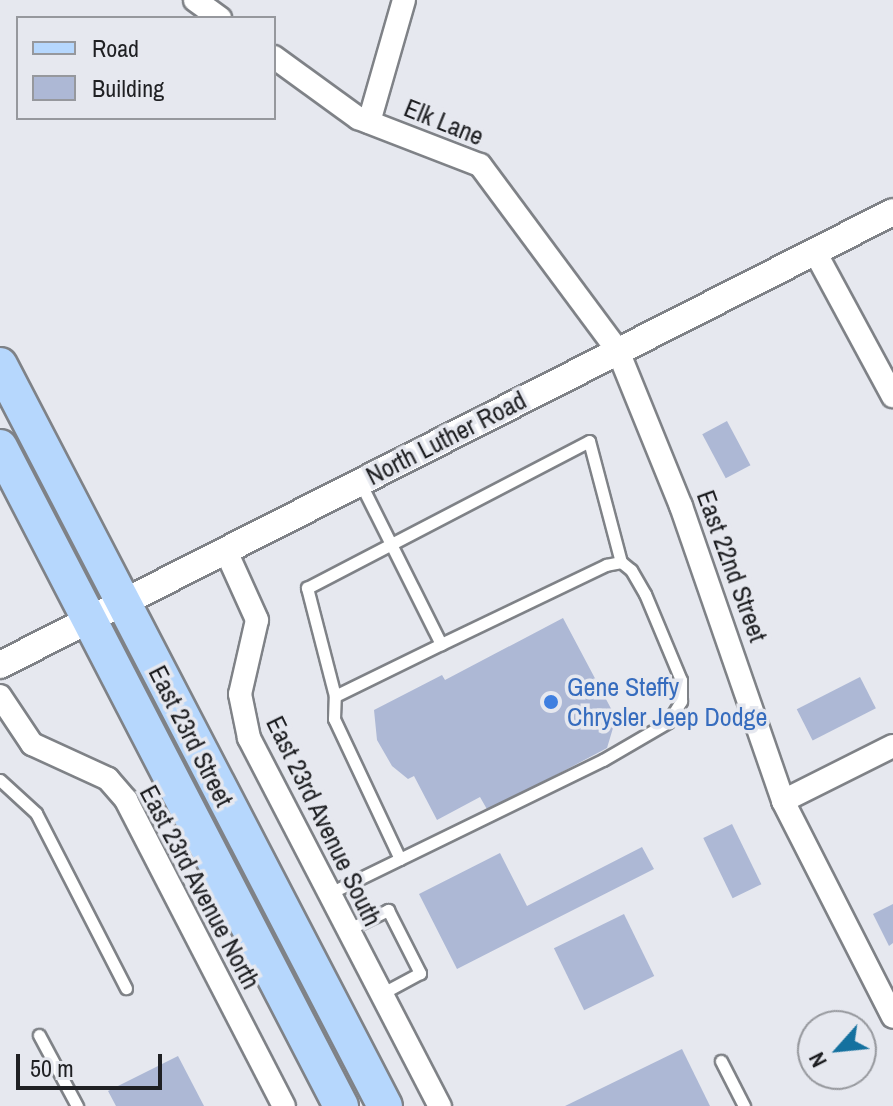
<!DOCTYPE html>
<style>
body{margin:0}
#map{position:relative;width:893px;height:1106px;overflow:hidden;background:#e6e8ef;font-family:"Archivo Narrow",sans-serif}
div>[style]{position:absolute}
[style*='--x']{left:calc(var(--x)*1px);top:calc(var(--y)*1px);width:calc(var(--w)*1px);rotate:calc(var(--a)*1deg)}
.building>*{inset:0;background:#adb8d5;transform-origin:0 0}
.roads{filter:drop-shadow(2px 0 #7f8287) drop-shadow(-2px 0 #7f8287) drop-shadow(0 2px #7f8287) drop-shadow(0 -2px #7f8287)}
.service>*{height:11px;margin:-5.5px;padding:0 5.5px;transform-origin:5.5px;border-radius:5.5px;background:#fff}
.minor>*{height:22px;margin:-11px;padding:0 11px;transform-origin:11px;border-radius:11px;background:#fff}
.tertiary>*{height:26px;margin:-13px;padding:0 13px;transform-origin:13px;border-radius:13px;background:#fff}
.primary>*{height:34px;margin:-17px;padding:0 17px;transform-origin:17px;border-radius:17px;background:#b6d7fd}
.dots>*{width:22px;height:22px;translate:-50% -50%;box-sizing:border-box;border:4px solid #e6e8ef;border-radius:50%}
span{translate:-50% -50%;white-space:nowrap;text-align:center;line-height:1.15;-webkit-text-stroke:7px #e6e8ef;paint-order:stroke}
.street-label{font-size:26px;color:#1f2023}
.shop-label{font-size:26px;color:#366cbe}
.left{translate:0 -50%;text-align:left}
.legend{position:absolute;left:16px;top:16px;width:260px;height:104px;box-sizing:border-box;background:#e6e8ef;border:2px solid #96989d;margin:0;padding:10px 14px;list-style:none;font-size:24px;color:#1f2023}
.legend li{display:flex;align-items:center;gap:16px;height:40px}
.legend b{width:40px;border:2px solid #96989d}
.north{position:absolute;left:797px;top:1010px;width:80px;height:80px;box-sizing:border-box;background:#e6e8ef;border:2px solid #96989d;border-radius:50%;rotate:243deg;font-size:22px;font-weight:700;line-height:32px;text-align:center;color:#1f2023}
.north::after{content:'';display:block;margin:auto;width:28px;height:36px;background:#14719f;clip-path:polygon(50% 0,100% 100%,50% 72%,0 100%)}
.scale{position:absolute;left:16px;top:1054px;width:146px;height:36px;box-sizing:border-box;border:4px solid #1f2023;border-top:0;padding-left:10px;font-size:24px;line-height:28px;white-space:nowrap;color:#1f2023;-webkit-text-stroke:6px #e6e8ef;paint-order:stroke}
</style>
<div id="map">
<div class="building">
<div style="left:727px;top:421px;width:50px;height:28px;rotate:62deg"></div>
<div style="clip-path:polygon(563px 618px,616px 718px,607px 748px,488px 811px,480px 797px,437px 820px,414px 776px,408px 779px,392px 766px,377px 740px,374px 710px,442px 675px,445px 680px)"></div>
<div style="left:860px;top:677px;width:35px;height:71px;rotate:63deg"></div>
<div style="left:732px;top:824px;width:67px;height:32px;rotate:64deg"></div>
<div style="clip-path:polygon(642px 847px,654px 869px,457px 969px,419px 894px,500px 853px,527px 906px)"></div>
<div style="clip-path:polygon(893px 904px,893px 943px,889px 946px,873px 914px)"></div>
<div style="left:624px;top:914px;width:69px;height:78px;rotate:64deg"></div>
<div style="clip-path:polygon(682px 1049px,710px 1106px,565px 1106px)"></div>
<div style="clip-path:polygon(178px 1056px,204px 1106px,116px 1106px,108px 1091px)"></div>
</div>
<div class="roads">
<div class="service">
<div style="--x:335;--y:696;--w:112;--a:-104.5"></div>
<div style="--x:307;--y:588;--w:318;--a:-27.5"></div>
<div style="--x:589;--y:441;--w:125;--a:75.2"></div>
<div style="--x:0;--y:780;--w:49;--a:42.5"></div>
<div style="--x:36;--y:813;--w:197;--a:62.8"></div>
<div style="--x:400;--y:859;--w:155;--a:-115.2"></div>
<div style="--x:334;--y:719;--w:23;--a:-88"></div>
<div style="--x:335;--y:696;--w:118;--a:-26.1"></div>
<div style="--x:328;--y:894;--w:306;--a:-26"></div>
<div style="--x:603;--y:760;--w:75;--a:-30.3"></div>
<div style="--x:668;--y:722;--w:25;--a:-58"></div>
<div style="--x:681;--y:701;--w:21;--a:-90"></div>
<div style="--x:681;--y:680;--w:93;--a:-112.7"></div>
<div style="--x:645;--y:594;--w:28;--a:-120"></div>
<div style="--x:631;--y:570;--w:13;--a:-141"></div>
<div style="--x:621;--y:562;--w:15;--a:169"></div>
<div style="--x:606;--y:565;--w:183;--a:154.4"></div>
<div style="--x:441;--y:644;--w:181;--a:-116.6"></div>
<div style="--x:347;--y:930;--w:46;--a:-26"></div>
<div style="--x:388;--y:910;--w:71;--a:63.1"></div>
<div style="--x:420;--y:973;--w:44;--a:151.7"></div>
<div style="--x:39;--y:1035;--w:81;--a:61.8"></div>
<div style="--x:721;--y:1061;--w:51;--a:62.9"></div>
</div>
<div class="minor">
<div style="--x:195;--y:0;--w:31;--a:36"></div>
<div style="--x:274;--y:57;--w:104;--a:36"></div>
<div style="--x:358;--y:118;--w:131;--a:21.1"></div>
<div style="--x:480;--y:165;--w:232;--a:53.4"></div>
<div style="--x:618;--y:351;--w:167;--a:67.9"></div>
<div style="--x:681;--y:506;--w:312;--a:70.9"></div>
<div style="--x:783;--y:801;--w:242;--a:63"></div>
<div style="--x:369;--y:122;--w:127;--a:-74"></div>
<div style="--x:815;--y:252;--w:164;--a:61.6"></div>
<div style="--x:225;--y:549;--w:78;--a:65.7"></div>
<div style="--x:257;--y:620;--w:76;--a:102.9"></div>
<div style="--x:240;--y:694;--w:45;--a:78.4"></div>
<div style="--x:249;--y:738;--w:415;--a:62.6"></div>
<div style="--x:0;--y:696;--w:58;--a:56.3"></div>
<div style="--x:32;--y:744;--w:84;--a:24.7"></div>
<div style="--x:108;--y:779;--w:28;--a:49"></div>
<div style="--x:126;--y:800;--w:344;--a:62.7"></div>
<div style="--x:783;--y:801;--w:123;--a:-26.6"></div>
</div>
<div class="tertiary">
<div style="--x:0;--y:665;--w:1001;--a:-26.9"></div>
</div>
<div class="primary">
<div style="--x:0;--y:365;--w:835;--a:62.55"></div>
<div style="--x:0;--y:447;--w:742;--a:62.64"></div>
</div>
</div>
<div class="dots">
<div style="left:551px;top:702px;background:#3f7fe0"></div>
</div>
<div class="street-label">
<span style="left:444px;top:122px;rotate:22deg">Elk Lane</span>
<span style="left:446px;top:438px;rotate:-27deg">North Luther Road</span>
<span style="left:732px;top:566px;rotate:70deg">East 22nd Street</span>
<span style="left:191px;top:736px;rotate:63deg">East 23rd Street</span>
<span style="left:324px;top:821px;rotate:64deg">East 23rd Avenue South</span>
<span style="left:200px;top:887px;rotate:62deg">East 23rd Avenue North</span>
</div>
<div class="shop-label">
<span class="left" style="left:567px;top:702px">Gene Steffy<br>Chrysler Jeep Dodge</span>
</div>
<ul class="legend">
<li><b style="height:10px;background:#b6d7fd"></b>Road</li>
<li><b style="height:22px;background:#adb8d5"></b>Building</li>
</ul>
<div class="north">N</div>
<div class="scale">50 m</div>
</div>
